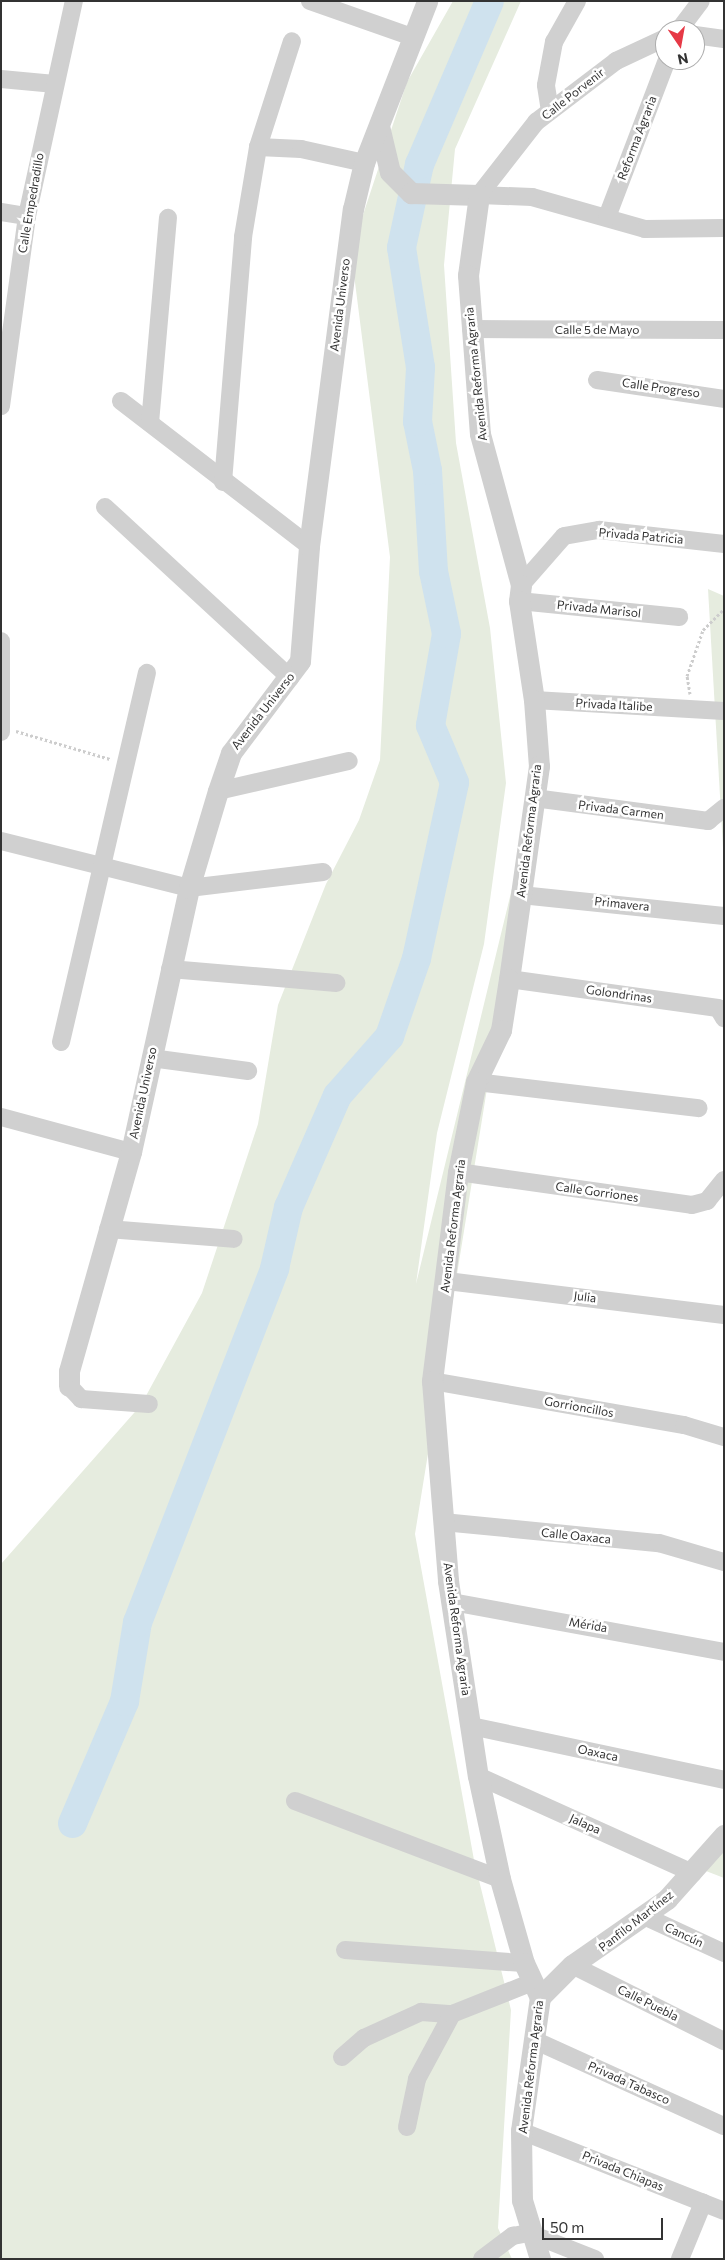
<!DOCTYPE html>
<meta charset="utf-8">
<style>
body{margin:0}
#map{position:relative;width:725px;height:2260px;overflow:hidden;background:#fff;font-family:Commissioner,sans-serif}
div>[style]{position:absolute}
[style*='--x']{left:calc(var(--x)*1px);top:calc(var(--y)*1px);width:calc(var(--w)*1px);rotate:calc(var(--a)*1deg)}
.green>*{inset:0;background:#e6ecdf}
.river>*{height:29px;margin:-14.5px;padding:0 14.5px;transform-origin:14.5px;border-radius:14.5px;background:#cfe2ee}
.path>*{height:3px;margin-top:-1.5px;transform-origin:0;background:repeating-linear-gradient(90deg,#cdcdcd 0 2.5px,transparent 0 5px)}
.minor>*{height:18px;margin:-9px;padding:0 9px;transform-origin:9px;border-radius:9px;background:#d0d0d0}
.tertiary>*{height:21px;margin:-10.5px;padding:0 10.5px;transform-origin:10.5px;border-radius:10.5px;background:#d0d0d0}
span{translate:-50% -50%;white-space:nowrap;text-align:center;line-height:1.15;-webkit-text-stroke:5px #fff;paint-order:stroke}
.street-label{font-size:12px;color:#333}
.frame{position:absolute;inset:0;border:2px solid #333;pointer-events:none}
.north{position:absolute;left:655px;top:20px;width:50px;height:50px;box-sizing:border-box;background:#fff;border:1px solid #adadad;border-radius:50%;rotate:168deg;font-size:14px;font-weight:700;line-height:20px;text-align:center;color:#333}
.north::after{content:'';display:block;margin:auto;width:18px;height:22px;background:#e63946;clip-path:polygon(50% 0,100% 100%,50% 72%,0 100%)}
.scale{position:absolute;left:542px;top:2218px;width:121px;height:22px;box-sizing:border-box;border:2px solid #333;border-top:0;padding-left:6px;font-size:15px;line-height:18px;white-space:nowrap;color:#333;-webkit-text-stroke:4px #fff;paint-order:stroke}
</style>
<div id="map">
<div class="green">
<div style="clip-path:polygon(453px 1px,521px 1px,455px 149px,444px 265px,456px 443px,490px 628px,506px 783px,484px 944px,437px 1133px,416px 1284px,534px 798px,415px 1534px,474px 1860px,511px 2010px,498px 2228px,512px 2259px,1px 2259px,1px 1564px,141px 1405px,202px 1293px,258px 1124px,278px 1005px,326px 884px,359px 820px,380px 760px,390px 557px,351px 251px,407px 82px)"></div>
<div style="clip-path:polygon(708px 589px,724px 596px,724px 865px)"></div>
<div style="clip-path:polygon(724px 1849px,724px 1878px,706px 1871px)"></div>
</div>
<div class="river">
<div style="--x:72;--y:1823;--w:133;--a:-66.9"></div>
<div style="--x:124;--y:1701;--w:80;--a:-80.7"></div>
<div style="--x:137;--y:1622;--w:380;--a:-68.8"></div>
<div style="--x:274;--y:1268;--w:63;--a:-77.1"></div>
<div style="--x:288;--y:1207;--w:122;--a:-66.4"></div>
<div style="--x:337;--y:1095;--w:79;--a:-48.6"></div>
<div style="--x:389;--y:1036;--w:83;--a:-70.9"></div>
<div style="--x:416;--y:958;--w:180;--a:-77.8"></div>
<div style="--x:454;--y:782;--w:62;--a:-112.8"></div>
<div style="--x:430;--y:725;--w:93;--a:-80.1"></div>
<div style="--x:446;--y:633;--w:63;--a:-101.8"></div>
<div style="--x:433;--y:571;--w:101;--a:-93.4"></div>
<div style="--x:427;--y:470;--w:50;--a:-101.5"></div>
<div style="--x:417;--y:421;--w:54;--a:-86.8"></div>
<div style="--x:420;--y:367;--w:121;--a:-99"></div>
<div style="--x:401;--y:247;--w:85;--a:-77.8"></div>
<div style="--x:419;--y:164;--w:177;--a:-66.8"></div>
</div>
<div class="path">
<div style="--x:690;--y:694;--w:18;--a:-99"></div>
<div style="--x:687;--y:676;--w:49;--a:-70.8"></div>
<div style="--x:703;--y:630;--w:30;--a:-45"></div>
<div style="--x:16;--y:731;--w:98;--a:16.6"></div>
</div>
<div class="minor">
<div style="--x:310;--y:1;--w:111;--a:19.4"></div>
<div style="--x:679;--y:30;--w:36;--a:-53"></div>
<div style="--x:695;--y:35;--w:29;--a:8"></div>
<div style="--x:1;--y:79;--w:54;--a:5.3"></div>
<div style="--x:550;--y:111;--w:26;--a:-99"></div>
<div style="--x:546;--y:85;--w:44;--a:-79.5"></div>
<div style="--x:554;--y:42;--w:47;--a:-60.7"></div>
<div style="--x:258;--y:147;--w:43;--a:2.7"></div>
<div style="--x:301;--y:149;--w:65;--a:12.5"></div>
<div style="--x:479;--y:195;--w:53;--a:2.2"></div>
<div style="--x:532;--y:197;--w:117;--a:15.8"></div>
<div style="--x:645;--y:229;--w:79;--a:-0.7"></div>
<div style="--x:479;--y:195;--w:93;--a:-52"></div>
<div style="--x:536;--y:122;--w:101;--a:-37.3"></div>
<div style="--x:616;--y:61;--w:54;--a:-25.1"></div>
<div style="--x:1;--y:212;--w:26;--a:9"></div>
<div style="--x:607;--y:217;--w:168;--a:-69.1"></div>
<div style="--x:471;--y:329;--w:253;--a:0.2"></div>
<div style="--x:597;--y:380;--w:128;--a:8.5"></div>
<div style="--x:121;--y:401;--w:237;--a:37.6"></div>
<div style="--x:1;--y:406;--w:192;--a:-82.2"></div>
<div style="--x:27;--y:216;--w:220;--a:-77.7"></div>
<div style="--x:150;--y:423;--w:206;--a:-85"></div>
<div style="--x:223;--y:482;--w:246;--a:-85.3"></div>
<div style="--x:243;--y:237;--w:91;--a:-80.5"></div>
<div style="--x:258;--y:147;--w:111;--a:-72.2"></div>
<div style="--x:105;--y:507;--w:252;--a:42.7"></div>
<div style="--x:521;--y:585;--w:65;--a:-48.7"></div>
<div style="--x:564;--y:536;--w:36;--a:-10"></div>
<div style="--x:599;--y:530;--w:126;--a:6.4"></div>
<div style="--x:519;--y:601;--w:161;--a:5.7"></div>
<div style="--x:1;--y:641;--w:91;--a:90"></div>
<div style="--x:534;--y:700;--w:190;--a:3.3"></div>
<div style="--x:218;--y:791;--w:134;--a:-12.9"></div>
<div style="--x:534;--y:798;--w:176;--a:7.5"></div>
<div style="--x:708;--y:821;--w:21;--a:-39"></div>
<div style="--x:1;--y:841;--w:194;--a:14"></div>
<div style="--x:189;--y:888;--w:135;--a:-6.8"></div>
<div style="--x:521;--y:895;--w:204;--a:5.9"></div>
<div style="--x:170;--y:969;--w:167;--a:4.8"></div>
<div style="--x:509;--y:979;--w:211;--a:7.9"></div>
<div style="--x:718;--y:1008;--w:12;--a:59"></div>
<div style="--x:61;--y:1042;--w:379;--a:-76.9"></div>
<div style="--x:151;--y:1058;--w:98;--a:7.6"></div>
<div style="--x:476;--y:1082;--w:224;--a:6.7"></div>
<div style="--x:1;--y:1117;--w:135;--a:15.1"></div>
<div style="--x:458;--y:1172;--w:236;--a:8"></div>
<div style="--x:692;--y:1205;--w:16;--a:-15"></div>
<div style="--x:707;--y:1201;--w:27;--a:-51"></div>
<div style="--x:108;--y:1229;--w:126;--a:4.5"></div>
<div style="--x:447;--y:1281;--w:279;--a:7"></div>
<div style="--x:432;--y:1381;--w:256;--a:9.9"></div>
<div style="--x:684;--y:1425;--w:42;--a:16.7"></div>
<div style="--x:69;--y:1386;--w:18;--a:47"></div>
<div style="--x:81;--y:1399;--w:68;--a:4.2"></div>
<div style="--x:443;--y:1522;--w:217;--a:5.6"></div>
<div style="--x:659;--y:1543;--w:68;--a:16.3"></div>
<div style="--x:452;--y:1602;--w:277;--a:10.4"></div>
<div style="--x:471;--y:1726;--w:259;--a:12"></div>
<div style="--x:478;--y:1776;--w:236;--a:24.3"></div>
<div style="--x:295;--y:1801;--w:219;--a:20.8"></div>
<div style="--x:644;--y:1916;--w:88;--a:24.8"></div>
<div style="--x:345;--y:1950;--w:179;--a:4.2"></div>
<div style="--x:572;--y:1965;--w:170;--a:26.6"></div>
<div style="--x:534;--y:2040;--w:209;--a:24.4"></div>
<div style="--x:342;--y:2057;--w:29;--a:-41"></div>
<div style="--x:364;--y:2038;--w:63;--a:-24.5"></div>
<div style="--x:421;--y:2012;--w:31;--a:4"></div>
<div style="--x:407;--y:2127;--w:49;--a:-78.2"></div>
<div style="--x:417;--y:2079;--w:74;--a:-61.7"></div>
<div style="--x:452;--y:2014;--w:87;--a:-21.6"></div>
<div style="--x:521;--y:2131;--w:218;--a:21.5"></div>
<div style="--x:482;--y:2259;--w:39;--a:-37"></div>
<div style="--x:513;--y:2236;--w:16;--a:-11"></div>
<div style="--x:529;--y:2233;--w:71;--a:21.5"></div>
<div style="--x:680;--y:2259;--w:61;--a:-67.7"></div>
</div>
<div class="tertiary">
<div style="--x:379;--y:126;--w:47;--a:76.6"></div>
<div style="--x:390;--y:172;--w:30;--a:45"></div>
<div style="--x:411;--y:193;--w:68;--a:1.7"></div>
<div style="--x:479;--y:195;--w:81;--a:97.8"></div>
<div style="--x:468;--y:275;--w:159;--a:85.7"></div>
<div style="--x:480;--y:434;--w:156;--a:74.8"></div>
<div style="--x:521;--y:585;--w:16;--a:97"></div>
<div style="--x:519;--y:601;--w:100;--a:81.4"></div>
<div style="--x:534;--y:700;--w:66;--a:85.7"></div>
<div style="--x:539;--y:766;--w:215;--a:98"></div>
<div style="--x:509;--y:979;--w:52;--a:98.9"></div>
<div style="--x:501;--y:1030;--w:58;--a:115.7"></div>
<div style="--x:476;--y:1082;--w:92;--a:101.3"></div>
<div style="--x:458;--y:1172;--w:211;--a:97.1"></div>
<div style="--x:432;--y:1381;--w:201;--a:85.4"></div>
<div style="--x:448;--y:1581;--w:197;--a:81.3"></div>
<div style="--x:478;--y:1776;--w:105;--a:77.9"></div>
<div style="--x:500;--y:1879;--w:87;--a:74.1"></div>
<div style="--x:524;--y:1963;--w:38;--a:65"></div>
<div style="--x:540;--y:1997;--w:135;--a:98.1"></div>
<div style="--x:521;--y:2131;--w:69;--a:89.2"></div>
<div style="--x:522;--y:2200;--w:62;--a:73"></div>
<div style="--x:69;--y:1386;--w:15;--a:-90"></div>
<div style="--x:69;--y:1371;--w:228;--a:-74.2"></div>
<div style="--x:131;--y:1152;--w:270;--a:-77.6"></div>
<div style="--x:189;--y:888;--w:101;--a:-73.4"></div>
<div style="--x:218;--y:791;--w:40;--a:-71.1"></div>
<div style="--x:231;--y:753;--w:115;--a:-53.1"></div>
<div style="--x:300;--y:661;--w:115;--a:-85.5"></div>
<div style="--x:309;--y:546;--w:340;--a:-82.6"></div>
<div style="--x:353;--y:209;--w:47;--a:-76.6"></div>
<div style="--x:364;--y:163;--w:174;--a:-68.7"></div>
<div style="--x:540;--y:1997;--w:45;--a:-45"></div>
<div style="--x:572;--y:1965;--w:116;--a:-34.8"></div>
<div style="--x:667;--y:1899;--w:86;--a:-48.3"></div>
</div>
<div class="street-label">
<span style="left:573px;top:94px;rotate:-38deg">Calle Porvenir</span>
<span style="left:637px;top:138px;rotate:-69deg">Reforma Agraria</span>
<span style="left:31px;top:203px;rotate:-80deg">Calle Empedradillo</span>
<span style="left:340px;top:305px;rotate:-83deg">Avenida Universo</span>
<span style="left:597px;top:330px">Calle 5 de Mayo</span>
<span style="left:476px;top:374px;rotate:-96deg">Avenida Reforma Agraria</span>
<span style="left:661px;top:388px;rotate:8deg">Calle Progreso</span>
<span style="left:641px;top:536px;rotate:5deg">Privada Patricia</span>
<span style="left:599px;top:609px;rotate:6deg">Privada Marisol</span>
<span style="left:614px;top:705px;rotate:3deg">Privada Italibe</span>
<span style="left:263px;top:711px;rotate:-52deg">Avenida Universo</span>
<span style="left:621px;top:810px;rotate:7deg">Privada Carmen</span>
<span style="left:529px;top:831px;rotate:-83deg">Avenida Reforma Agraria</span>
<span style="left:622px;top:904px;rotate:6deg">Primavera</span>
<span style="left:619px;top:994px;rotate:8deg">Golondrinas</span>
<span style="left:143px;top:1093px;rotate:-78deg">Avenida Universo</span>
<span style="left:597px;top:1192px;rotate:8deg">Calle Gorriones</span>
<span style="left:453px;top:1226px;rotate:-83deg">Avenida Reforma Agraria</span>
<span style="left:585px;top:1297px;rotate:7deg">Julia</span>
<span style="left:579px;top:1407px;rotate:10deg">Gorrioncillos</span>
<span style="left:576px;top:1536px;rotate:6deg">Calle Oaxaca</span>
<span style="left:588px;top:1625px;rotate:10deg">Mérida</span>
<span style="left:457px;top:1629px;rotate:82deg">Avenida Reforma Agraria</span>
<span style="left:598px;top:1753px;rotate:12deg">Oaxaca</span>
<span style="left:585px;top:1824px;rotate:24deg">Jalapa</span>
<span style="left:636px;top:1921px;rotate:-38deg">Panfilo Martínez</span>
<span style="left:684px;top:1935px;rotate:25deg">Cancún</span>
<span style="left:648px;top:2003px;rotate:26deg">Calle Puebla</span>
<span style="left:531px;top:2067px;rotate:-83deg">Avenida Reforma Agraria</span>
<span style="left:629px;top:2083px;rotate:24deg">Privada Tabasco</span>
<span style="left:623px;top:2171px;rotate:22deg">Privada Chiapas</span>
</div>
<div class="frame"></div>
<div class="north">N</div>
<div class="scale">50 m</div>
</div>
